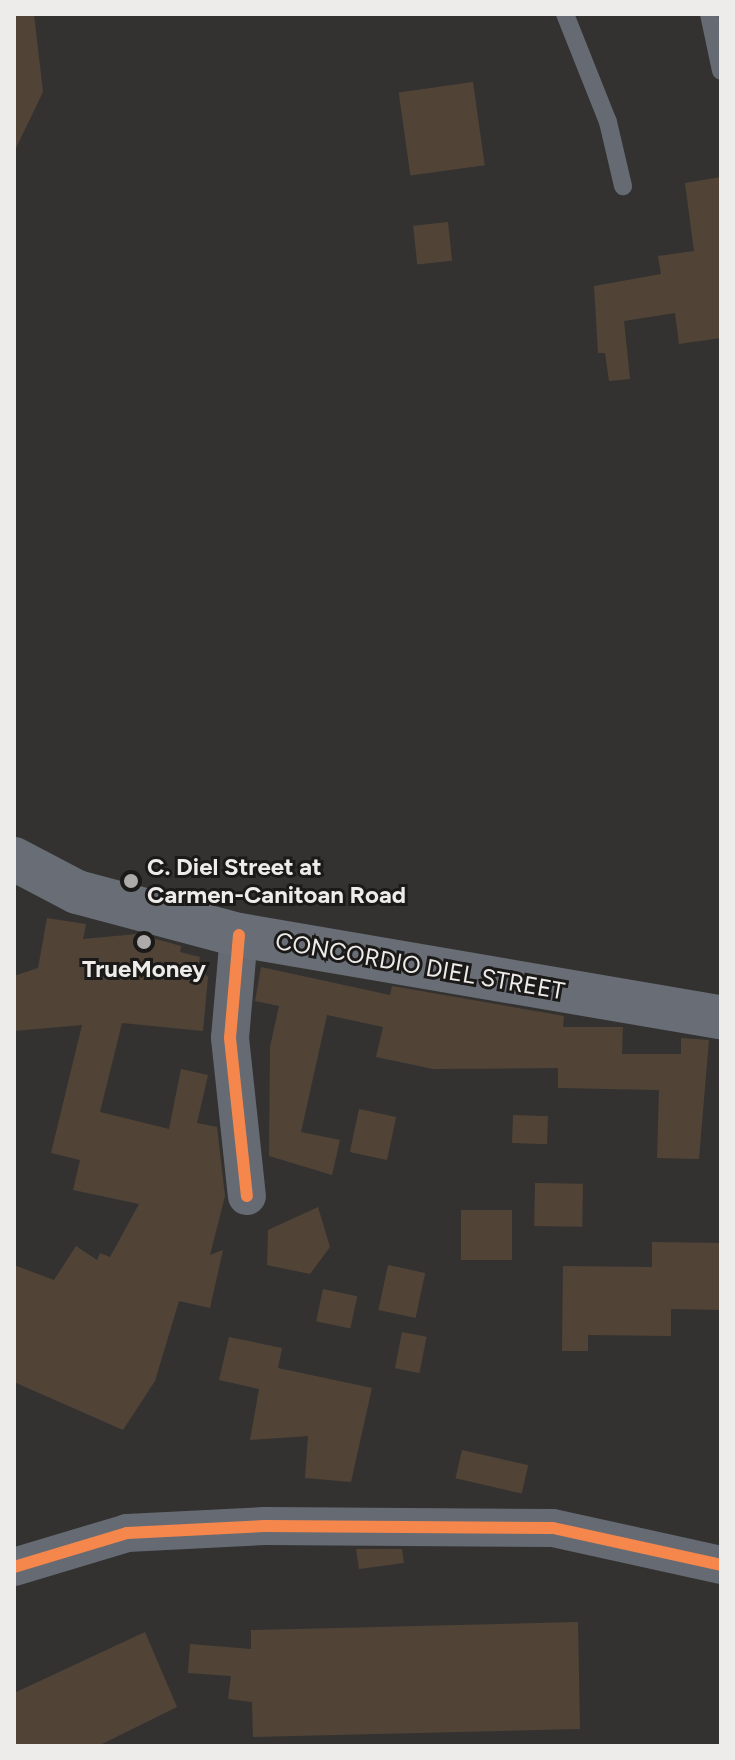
<!DOCTYPE html>
<style>
body{margin:0}
#map{position:relative;width:735px;height:1760px;overflow:hidden;background:#333231;font-family:Figtree,sans-serif}
div>[style]{position:absolute}
[style*='--x']{left:calc(var(--x)*1px);top:calc(var(--y)*1px);width:calc(var(--w)*1px);rotate:calc(var(--a)*1deg)}
.building>*{inset:0;background:#514437;transform-origin:0 0}
.service>*{height:18px;margin:-9px;padding:0 9px;transform-origin:9px;border-radius:9px;background:#666b73}
.minor>*{height:38px;margin:-19px;padding:0 19px;transform-origin:19px;border-radius:19px;background:#666b73}
.secondary>*{height:44px;margin:-22px;padding:0 22px;transform-origin:22px;border-radius:22px;background:#696e76}
.cycleway>*{height:12px;margin:-6px;padding:0 6px;transform-origin:6px;border-radius:6px;background:#f5874c}
.dots>*{width:22px;height:22px;translate:-50% -50%;box-sizing:border-box;border:4px solid #1b1a19;border-radius:50%}
span{translate:-50% -50%;white-space:nowrap;text-align:center;line-height:1.15;-webkit-text-stroke:6px #1b1a19;paint-order:stroke}
.poi-label{font-size:24px;color:#eeeceb;font-weight:700}
.left{translate:0 -50%;text-align:left}
.street-label{font-size:24px;color:#eeeceb}
.frame{position:absolute;inset:0;border:16px solid #eeeceb;pointer-events:none}
</style>
<div id="map">
<div class="building">
<div style="clip-path:polygon(14px 14px,34px 14px,43px 92px,14px 152px)"></div>
<div style="left:473px;top:82px;width:84px;height:75px;rotate:82deg"></div>
<div style="clip-path:polygon(721px 177px,721px 338px,679px 344px,675px 313px,624px 321px,630px 379px,609px 381px,605px 353px,598px 353px,594px 286px,661px 274px,658px 256px,694px 251px,685px 183px)"></div>
<div style="left:448px;top:222px;width:39px;height:35px;rotate:84deg"></div>
<div style="clip-path:polygon(47px 918px,86px 924px,83px 939px,137px 934px,181px 946px,180px 952px,200px 957px,198px 967px,208px 977px,203px 1031px,122px 1023px,100px 1112px,169px 1129px,181px 1069px,208px 1075px,197px 1123px,217px 1127px,225px 1196px,210px 1255px,223px 1250px,210px 1308px,179px 1301px,155px 1381px,123px 1430px,14px 1382px,14px 1265px,54px 1280px,76px 1246px,97px 1260px,100px 1253px,110px 1257px,139px 1204px,73px 1190px,80px 1160px,51px 1153px,82px 1025px,14px 1031px,14px 976px,38px 968px)"></div>
<div style="clip-path:polygon(261px 967px,390px 995px,392px 986px,564px 1016px,563px 1027px,623px 1027px,622px 1054px,681px 1054px,681px 1038px,709px 1040px,699px 1159px,657px 1158px,659px 1090px,558px 1088px,558px 1068px,433px 1069px,376px 1057px,383px 1027px,327px 1015px,301px 1132px,340px 1140px,332px 1175px,269px 1156px,270px 1047px,279px 1006px,255px 1001px)"></div>
<div style="left:359px;top:1109px;width:38px;height:44px;rotate:12deg"></div>
<div style="left:513px;top:1115px;width:35px;height:28px;rotate:2deg"></div>
<div style="left:535px;top:1183px;width:48px;height:43px;rotate:1deg"></div>
<div style="clip-path:polygon(318px 1207px,330px 1247px,310px 1274px,267px 1265px,268px 1230px)"></div>
<div style="left:461px;top:1210px;width:51px;height:50px"></div>
<div style="clip-path:polygon(652px 1242px,721px 1243px,721px 1310px,671px 1309px,671px 1336px,588px 1335px,588px 1351px,562px 1351px,563px 1266px,652px 1267px)"></div>
<div style="left:388px;top:1265px;width:38px;height:46px;rotate:12deg"></div>
<div style="left:323px;top:1289px;width:35px;height:33px;rotate:12deg"></div>
<div style="left:402px;top:1332px;width:25px;height:37px;rotate:11deg"></div>
<div style="clip-path:polygon(229px 1337px,282px 1348px,278px 1368px,372px 1388px,351px 1482px,305px 1478px,308px 1436px,250px 1440px,259px 1389px,219px 1380px)"></div>
<div style="left:462px;top:1450px;width:68px;height:29px;rotate:13deg"></div>
<div style="clip-path:polygon(356px 1549px,402px 1549px,404px 1563px,359px 1569px)"></div>
<div style="clip-path:polygon(578px 1622px,580px 1729px,253px 1737px,252px 1702px,228px 1699px,231px 1676px,188px 1673px,190px 1644px,251px 1649px,251px 1630px)"></div>
<div style="clip-path:polygon(145px 1632px,177px 1707px,98px 1746px,14px 1746px,14px 1693px)"></div>
</div>
<div class="service">
<div style="--x:565;--y:14;--w:116;--a:68.3"></div>
<div style="--x:608;--y:122;--w:66;--a:76.8"></div>
<div style="--x:709;--y:14;--w:58;--a:78.1"></div>
</div>
<div class="minor">
<div style="--x:239;--y:935;--w:103;--a:95"></div>
<div style="--x:230;--y:1038;--w:159;--a:83.9"></div>
<div style="--x:14;--y:1567;--w:118;--a:-16.7"></div>
<div style="--x:127;--y:1533;--w:138;--a:-2.9"></div>
<div style="--x:265;--y:1526;--w:288;--a:0.4"></div>
<div style="--x:553;--y:1528;--w:172;--a:12.4"></div>
</div>
<div class="secondary">
<div style="--x:14;--y:859;--w:71;--a:27.6"></div>
<div style="--x:77;--y:892;--w:168;--a:14.9"></div>
<div style="--x:239;--y:935;--w:489;--a:9.7"></div>
</div>
<div class="cycleway">
<div style="--x:239;--y:935;--w:103;--a:95"></div>
<div style="--x:230;--y:1038;--w:159;--a:83.9"></div>
<div style="--x:14;--y:1567;--w:118;--a:-16.7"></div>
<div style="--x:127;--y:1533;--w:138;--a:-2.9"></div>
<div style="--x:265;--y:1526;--w:288;--a:0.4"></div>
<div style="--x:553;--y:1528;--w:172;--a:12.4"></div>
</div>
<div class="dots">
<div style="left:131px;top:881px;background:#adabaa"></div>
<div style="left:144px;top:942px;background:#adabaa"></div>
</div>
<div class="poi-label">
<span class="left" style="left:147px;top:881px">C. Diel Street at<br>Carmen-Canitoan Road</span>
<span style="left:144px;top:969px">TrueMoney</span>
</div>
<div class="street-label">
<span style="left:420px;top:966px;rotate:10deg">CONCORDIO DIEL STREET</span>
</div>
<div class="frame"></div>
</div>
